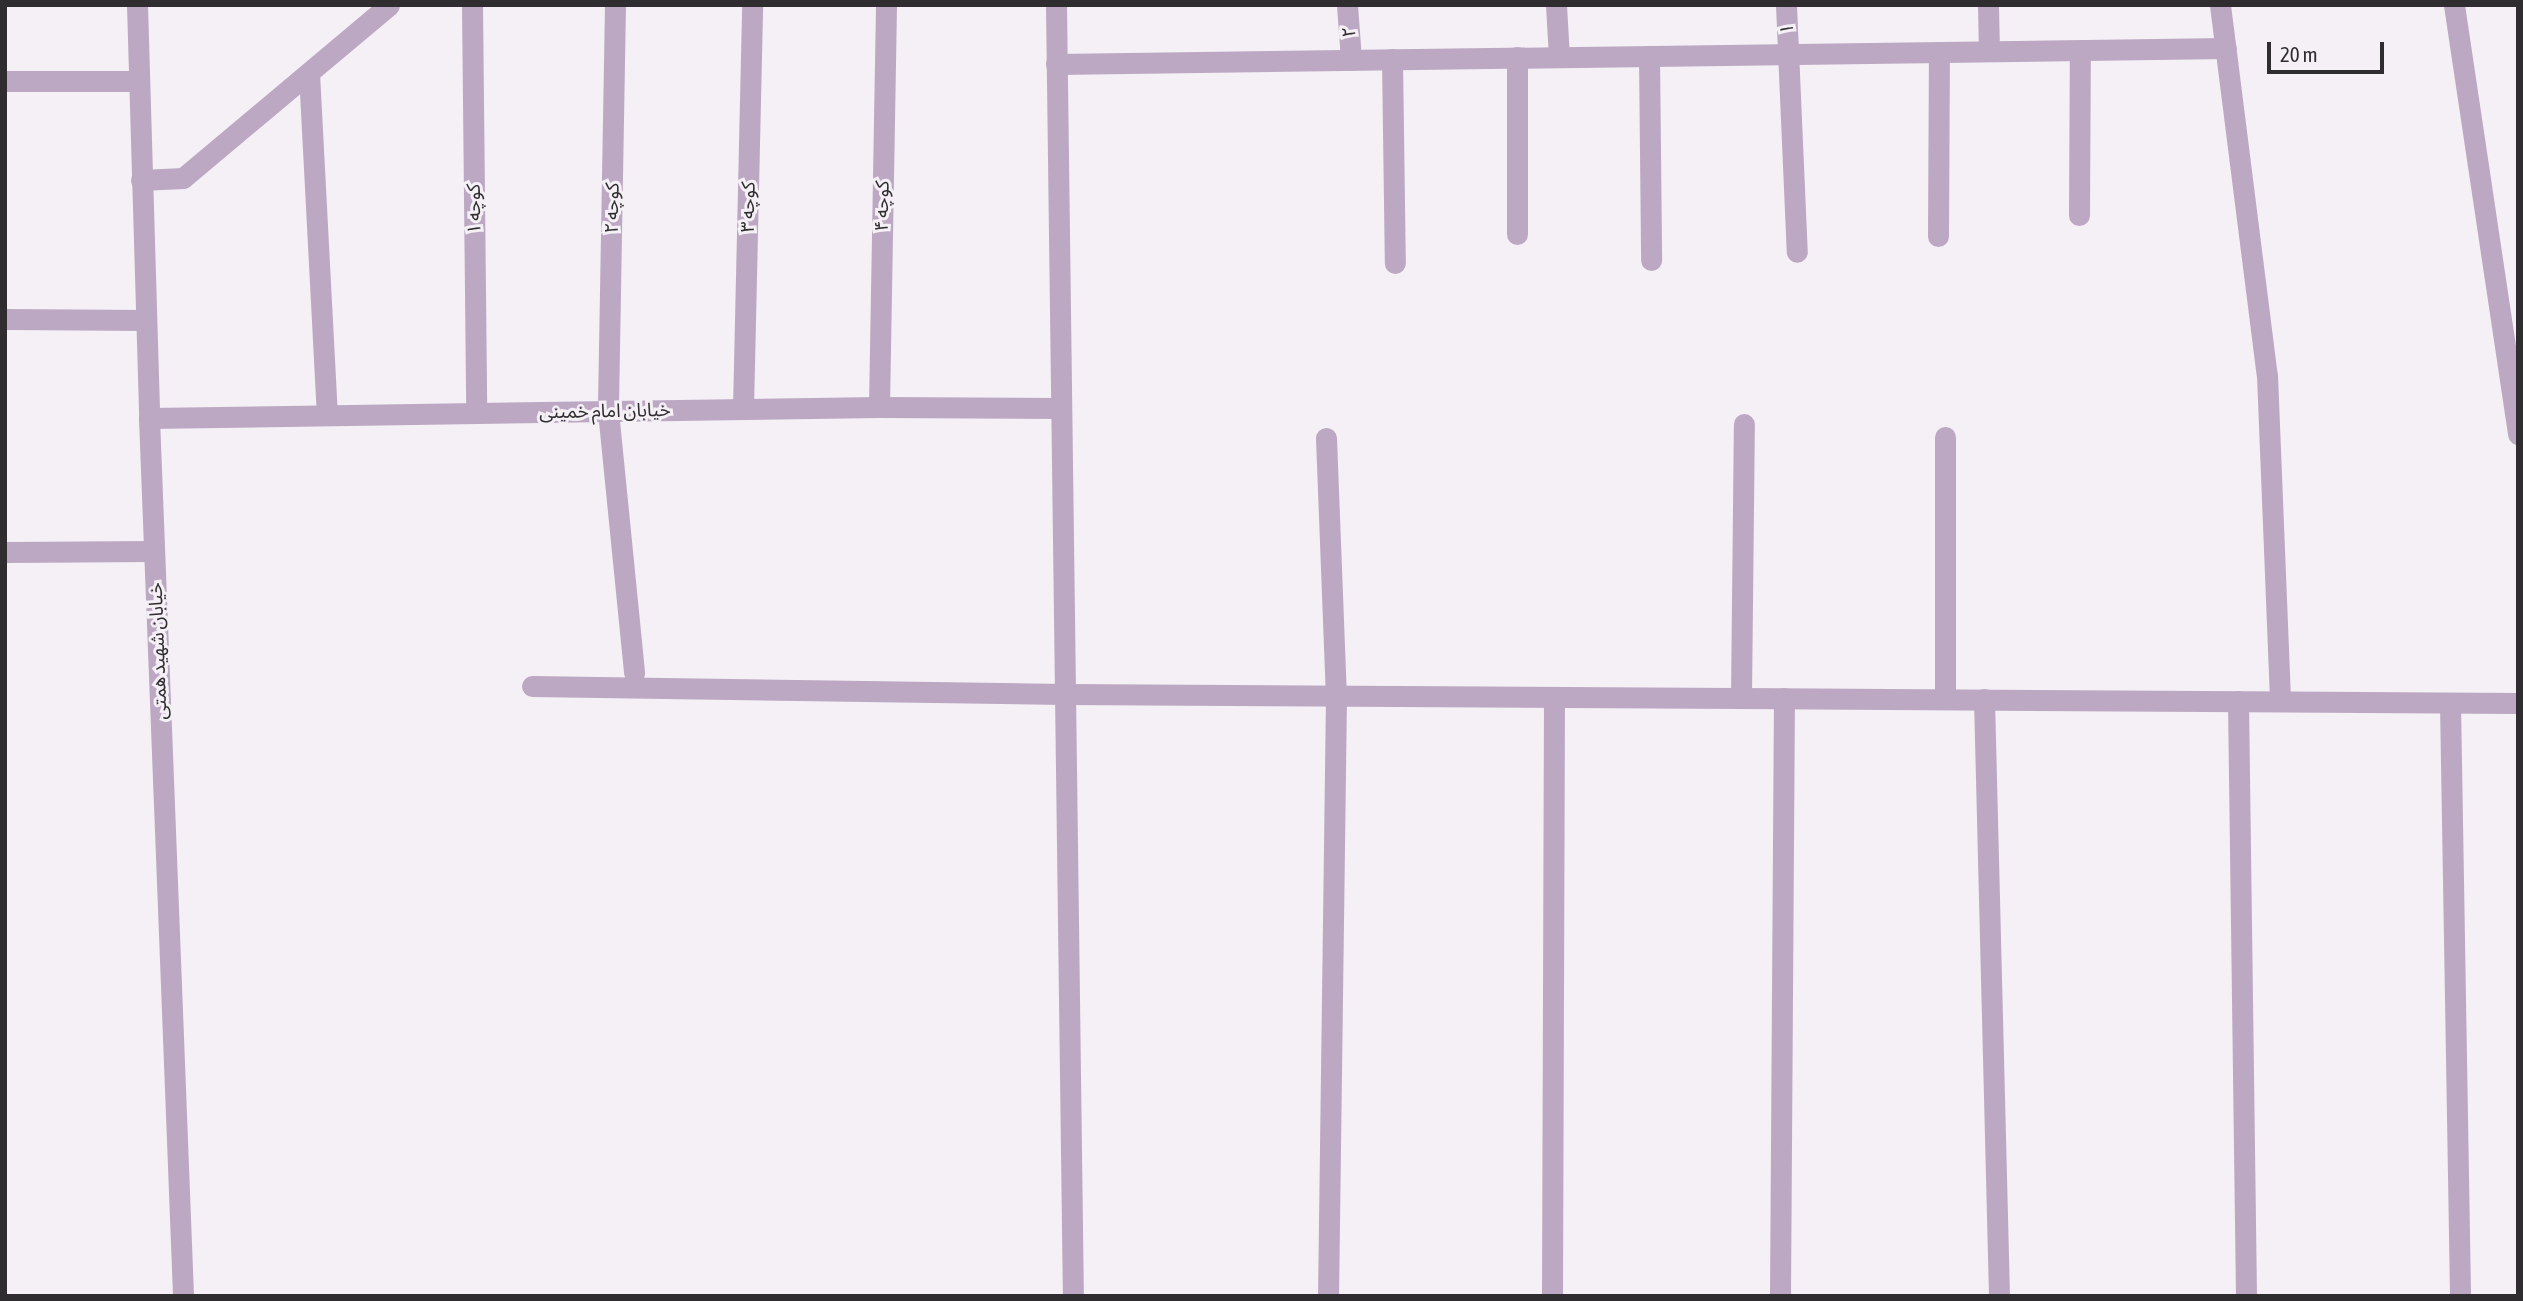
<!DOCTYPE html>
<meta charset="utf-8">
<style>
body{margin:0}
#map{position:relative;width:2523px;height:1301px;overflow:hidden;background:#f4f0f6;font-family:"Asap Condensed","Noto Sans Arabic",sans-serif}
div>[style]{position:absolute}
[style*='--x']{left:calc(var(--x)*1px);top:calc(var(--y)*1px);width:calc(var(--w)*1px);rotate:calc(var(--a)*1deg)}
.minor>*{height:21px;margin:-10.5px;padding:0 10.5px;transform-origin:10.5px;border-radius:10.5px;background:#bca8c2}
span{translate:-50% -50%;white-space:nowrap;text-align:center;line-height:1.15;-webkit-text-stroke:6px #f4f0f6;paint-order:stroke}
.street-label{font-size:19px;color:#2f2d2f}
.frame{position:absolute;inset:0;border:7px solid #2f2d2f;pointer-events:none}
.scale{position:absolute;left:2267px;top:42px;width:117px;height:32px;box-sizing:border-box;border:4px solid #2f2d2f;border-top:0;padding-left:9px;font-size:21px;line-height:24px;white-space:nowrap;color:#2f2d2f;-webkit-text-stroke:5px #f4f0f6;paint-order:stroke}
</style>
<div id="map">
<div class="minor">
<div style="--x:137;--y:5;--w:413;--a:88.3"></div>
<div style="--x:149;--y:418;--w:879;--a:87.78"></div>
<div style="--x:472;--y:5;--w:408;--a:89.4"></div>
<div style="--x:615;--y:5;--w:406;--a:91"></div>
<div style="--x:608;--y:411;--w:263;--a:84.3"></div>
<div style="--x:1056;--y:5;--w:1291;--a:89.25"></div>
<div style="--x:1347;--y:5;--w:55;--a:85.8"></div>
<div style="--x:1556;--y:5;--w:52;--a:86.7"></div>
<div style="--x:1786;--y:5;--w:247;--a:87.5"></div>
<div style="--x:1988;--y:5;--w:46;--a:88.8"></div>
<div style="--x:2220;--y:5;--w:373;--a:82.8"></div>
<div style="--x:2267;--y:375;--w:326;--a:87.7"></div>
<div style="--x:2454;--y:5;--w:434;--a:81.5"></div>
<div style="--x:1649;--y:56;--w:204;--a:89.4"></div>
<div style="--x:1517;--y:57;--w:177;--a:90"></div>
<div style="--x:1392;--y:59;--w:204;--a:89.2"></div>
<div style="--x:1056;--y:64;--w:1170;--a:-0.78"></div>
<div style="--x:309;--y:73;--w:342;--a:87"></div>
<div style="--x:5;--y:81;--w:133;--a:0"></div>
<div style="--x:141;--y:180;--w:42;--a:-2.7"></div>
<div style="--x:183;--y:178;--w:269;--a:-40"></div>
<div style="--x:2079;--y:215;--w:165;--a:-89.7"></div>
<div style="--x:1938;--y:236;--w:184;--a:-89.7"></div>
<div style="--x:5;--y:319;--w:141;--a:0.4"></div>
<div style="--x:879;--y:407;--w:402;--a:-89"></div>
<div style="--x:743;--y:409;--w:404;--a:-88.7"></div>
<div style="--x:149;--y:418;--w:730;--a:-0.86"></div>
<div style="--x:879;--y:407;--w:182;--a:0.3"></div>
<div style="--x:1326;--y:438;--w:258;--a:87.8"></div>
<div style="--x:1336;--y:696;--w:600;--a:90.76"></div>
<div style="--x:5;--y:552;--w:149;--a:-0.4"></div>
<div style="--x:532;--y:686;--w:533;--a:0.86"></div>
<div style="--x:1065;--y:694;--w:1453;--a:0.35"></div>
<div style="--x:1741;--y:698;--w:274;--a:-89.4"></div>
<div style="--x:1945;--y:699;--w:262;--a:-90"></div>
<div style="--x:1984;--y:699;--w:597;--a:88.56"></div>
<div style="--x:2238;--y:701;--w:595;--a:89.23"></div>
<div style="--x:2450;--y:703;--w:593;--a:89.03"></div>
<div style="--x:1552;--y:1296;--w:599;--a:-89.81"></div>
<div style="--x:1780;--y:1296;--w:598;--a:-89.62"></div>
</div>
<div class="street-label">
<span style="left:1787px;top:29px;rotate:-93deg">۱</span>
<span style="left:1349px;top:32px;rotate:-94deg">۲</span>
<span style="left:882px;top:206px;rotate:-89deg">کوچه ۴</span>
<span style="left:748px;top:207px;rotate:-89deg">کوچه ۳</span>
<span style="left:612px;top:208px;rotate:-89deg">کوچه ۲</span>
<span style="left:474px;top:209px;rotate:-91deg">کوچه ۱</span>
<span style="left:605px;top:411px;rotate:-1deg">خیابان امام خمینی</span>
<span style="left:158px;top:651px;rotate:-92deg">خیابان شهید همتی</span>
</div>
<div class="frame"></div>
<div class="scale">20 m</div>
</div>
